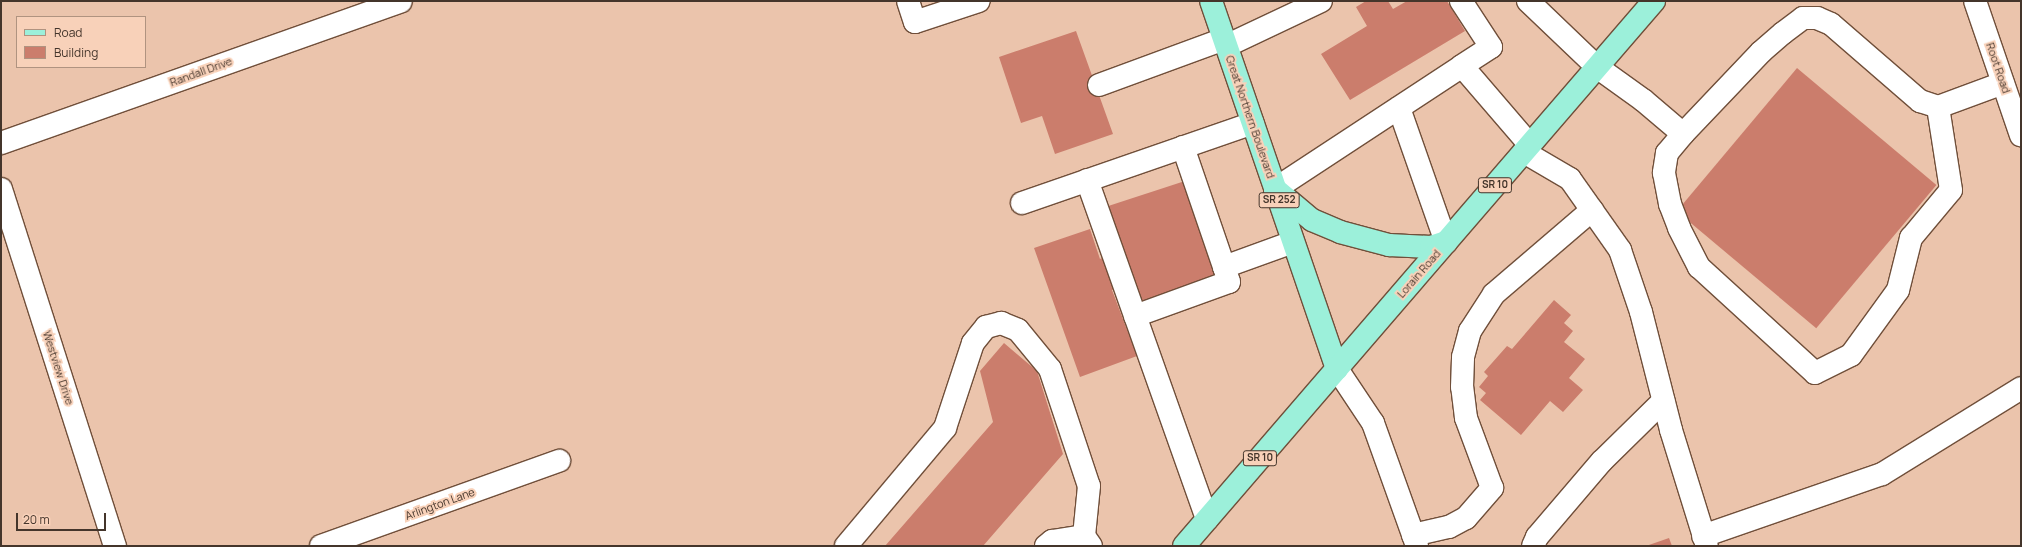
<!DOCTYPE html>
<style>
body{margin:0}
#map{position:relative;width:2022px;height:547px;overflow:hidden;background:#ebc4ac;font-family:Manrope,sans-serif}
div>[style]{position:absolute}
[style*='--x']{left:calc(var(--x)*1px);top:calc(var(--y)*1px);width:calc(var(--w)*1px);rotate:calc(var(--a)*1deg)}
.building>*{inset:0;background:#cb7d6c;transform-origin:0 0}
.roads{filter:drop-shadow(1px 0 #704f3a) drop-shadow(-1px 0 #704f3a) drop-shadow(0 1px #704f3a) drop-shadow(0 -1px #704f3a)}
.minor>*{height:22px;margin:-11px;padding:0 11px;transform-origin:11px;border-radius:11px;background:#fff}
.major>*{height:22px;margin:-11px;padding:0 11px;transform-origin:11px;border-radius:11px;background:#9cf0da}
span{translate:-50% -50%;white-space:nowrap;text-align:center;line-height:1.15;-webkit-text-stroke:4px #f8d1b9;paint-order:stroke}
.shield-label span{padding:1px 3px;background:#f8d1b9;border:1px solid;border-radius:3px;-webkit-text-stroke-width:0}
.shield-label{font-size:10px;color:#44352b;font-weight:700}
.street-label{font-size:11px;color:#44352b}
.frame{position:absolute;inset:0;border:2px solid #44352b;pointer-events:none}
.legend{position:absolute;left:16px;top:16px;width:130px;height:52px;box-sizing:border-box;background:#f8d1b9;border:1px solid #b09380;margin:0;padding:5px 7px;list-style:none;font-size:12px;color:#44352b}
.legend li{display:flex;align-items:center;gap:8px;height:20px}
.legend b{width:20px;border:1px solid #b09380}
.scale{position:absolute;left:16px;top:513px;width:90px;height:18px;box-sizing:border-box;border:2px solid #44352b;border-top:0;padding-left:5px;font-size:12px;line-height:14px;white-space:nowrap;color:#44352b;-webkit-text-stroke:3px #f8d1b9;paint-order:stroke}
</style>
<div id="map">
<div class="building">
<div style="clip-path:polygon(1366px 1px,1388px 1px,1393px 9px,1407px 1px,1447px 1px,1465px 31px,1350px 100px,1321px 54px,1367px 26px,1356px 7px)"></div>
<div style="clip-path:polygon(1076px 31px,1113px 134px,1055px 154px,1042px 116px,1021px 123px,999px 57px)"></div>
<div style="left:1797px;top:68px;width:182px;height:187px;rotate:40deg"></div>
<div style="left:1188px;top:180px;width:101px;height:87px;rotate:72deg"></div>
<div style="clip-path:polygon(1090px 229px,1100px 259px,1104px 257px,1115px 289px,1112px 290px,1137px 356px,1080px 377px,1034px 248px)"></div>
<div style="clip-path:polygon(1554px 300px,1571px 315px,1564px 323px,1573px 331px,1564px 342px,1585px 359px,1569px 378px,1583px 390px,1563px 412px,1550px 401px,1521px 435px,1480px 400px,1486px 393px,1479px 387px,1488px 376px,1484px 372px,1507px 346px,1512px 349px)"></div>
<div style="clip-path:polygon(1004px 343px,1037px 371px,1063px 454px,983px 546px,885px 546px,993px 422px,980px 371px)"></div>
<div style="clip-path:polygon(1669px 538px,1672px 546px,1646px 546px)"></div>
</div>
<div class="roads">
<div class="minor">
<div style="--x:908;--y:1;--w:22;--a:72"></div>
<div style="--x:915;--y:22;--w:67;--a:-18.2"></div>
<div style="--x:1461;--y:1;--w:55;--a:56.9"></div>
<div style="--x:1491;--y:47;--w:35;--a:147"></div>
<div style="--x:1528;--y:1;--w:95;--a:43.7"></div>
<div style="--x:1597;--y:67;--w:57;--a:35.7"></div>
<div style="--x:1643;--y:100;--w:52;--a:40.4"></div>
<div style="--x:1683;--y:134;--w:113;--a:-46.4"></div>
<div style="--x:1761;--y:52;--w:29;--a:-41"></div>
<div style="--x:1783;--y:33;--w:25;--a:-37"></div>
<div style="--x:1803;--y:18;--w:14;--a:0"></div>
<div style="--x:1817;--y:18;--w:15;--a:23"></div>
<div style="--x:1831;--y:24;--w:118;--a:40.9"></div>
<div style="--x:1920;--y:101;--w:19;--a:18"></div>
<div style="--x:1938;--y:107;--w:69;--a:-20.3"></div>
<div style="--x:1975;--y:1;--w:142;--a:71.1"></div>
<div style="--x:1226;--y:46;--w:105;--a:-25.3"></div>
<div style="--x:1099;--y:85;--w:133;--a:-20.2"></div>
<div style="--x:1399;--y:108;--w:142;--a:70.7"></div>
<div style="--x:1683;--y:134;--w:25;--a:130"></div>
<div style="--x:1667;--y:153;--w:20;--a:99"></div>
<div style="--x:1664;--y:173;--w:32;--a:79"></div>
<div style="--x:1670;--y:204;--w:26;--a:69"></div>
<div style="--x:1679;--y:228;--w:44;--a:62.9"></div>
<div style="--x:1699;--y:267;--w:157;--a:42.4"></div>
<div style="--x:1815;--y:373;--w:40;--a:-26.6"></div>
<div style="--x:1851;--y:355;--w:80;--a:-54.1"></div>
<div style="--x:1898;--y:290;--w:54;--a:-76"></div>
<div style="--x:1911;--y:238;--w:62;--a:-50.2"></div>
<div style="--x:1951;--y:190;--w:84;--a:-98.9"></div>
<div style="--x:1;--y:143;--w:424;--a:-19.5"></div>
<div style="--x:1183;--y:147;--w:127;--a:71.1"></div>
<div style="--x:1224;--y:267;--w:73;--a:-19.9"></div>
<div style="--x:1524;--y:152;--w:53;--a:30.4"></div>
<div style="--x:1570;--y:179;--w:87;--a:54.8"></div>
<div style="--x:1620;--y:250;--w:65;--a:71.3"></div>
<div style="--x:1641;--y:312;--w:122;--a:75.7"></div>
<div style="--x:1671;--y:430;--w:121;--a:72.8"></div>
<div style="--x:1087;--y:180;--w:360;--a:70.5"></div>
<div style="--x:1;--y:189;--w:375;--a:72.3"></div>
<div style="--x:1275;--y:189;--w:224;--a:-33.3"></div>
<div style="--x:1462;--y:66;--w:104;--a:49.3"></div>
<div style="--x:1022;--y:203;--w:244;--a:-19.1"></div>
<div style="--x:1135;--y:316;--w:100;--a:-19.9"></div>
<div style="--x:1229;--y:282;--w:16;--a:-108"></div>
<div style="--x:1337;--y:369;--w:65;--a:56.3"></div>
<div style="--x:1373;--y:423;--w:131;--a:70.3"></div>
<div style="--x:1413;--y:535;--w:37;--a:-13"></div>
<div style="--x:1449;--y:527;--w:19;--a:-28"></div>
<div style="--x:1466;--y:518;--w:40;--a:-49"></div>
<div style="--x:1492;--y:488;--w:75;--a:-110.4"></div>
<div style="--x:1466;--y:418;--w:31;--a:-97"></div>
<div style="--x:1462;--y:387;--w:30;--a:-88"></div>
<div style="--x:1463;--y:357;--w:27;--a:-75"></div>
<div style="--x:1470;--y:331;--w:44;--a:-57"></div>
<div style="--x:1494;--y:294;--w:129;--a:-40.6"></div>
<div style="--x:1703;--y:536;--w:189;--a:-19.1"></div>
<div style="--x:1882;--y:474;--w:163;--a:-31.7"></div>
<div style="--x:321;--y:546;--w:253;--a:-19.7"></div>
<div style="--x:846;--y:546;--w:154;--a:-50"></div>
<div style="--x:945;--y:428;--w:89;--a:-71.8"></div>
<div style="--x:973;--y:343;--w:21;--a:-51"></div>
<div style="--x:986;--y:327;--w:16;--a:-15"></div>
<div style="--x:1001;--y:323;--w:18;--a:22"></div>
<div style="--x:1018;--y:330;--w:50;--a:50.6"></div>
<div style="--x:1050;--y:369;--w:123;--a:71.6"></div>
<div style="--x:1089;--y:486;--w:50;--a:95.7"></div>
<div style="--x:1046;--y:546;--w:8;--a:-40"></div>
<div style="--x:1052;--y:541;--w:32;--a:-9"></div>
<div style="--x:1084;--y:536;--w:12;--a:55"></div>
<div style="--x:1533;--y:546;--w:10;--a:-66"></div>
<div style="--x:1537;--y:537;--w:100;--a:-49.5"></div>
<div style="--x:1602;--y:461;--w:86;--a:-44.5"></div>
</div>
<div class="major">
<div style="--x:1211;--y:1;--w:389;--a:71.1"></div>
<div style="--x:1275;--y:189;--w:48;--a:40"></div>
<div style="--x:1312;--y:220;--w:30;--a:23"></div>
<div style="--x:1340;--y:232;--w:51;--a:14.9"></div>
<div style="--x:1389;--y:245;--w:42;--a:2.7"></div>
<div style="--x:1431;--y:247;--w:16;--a:-18"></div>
<div style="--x:1184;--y:546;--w:720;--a:-49.23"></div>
</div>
</div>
<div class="shield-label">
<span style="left:1495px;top:185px">SR 10</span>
<span style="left:1279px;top:200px">SR 252</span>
<span style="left:1260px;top:458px">SR 10</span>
</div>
<div class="street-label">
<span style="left:1998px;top:68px;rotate:71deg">Root Road</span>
<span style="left:201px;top:72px;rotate:-20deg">Randall Drive</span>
<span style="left:1250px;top:117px;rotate:71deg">Great Northern Boulevard</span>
<span style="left:1419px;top:274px;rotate:-49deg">Lorain Road</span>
<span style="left:58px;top:368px;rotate:72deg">Westview Drive</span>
<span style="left:440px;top:504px;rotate:-20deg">Arlington Lane</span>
</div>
<div class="frame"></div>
<ul class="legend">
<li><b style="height:5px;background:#9cf0da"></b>Road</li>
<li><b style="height:11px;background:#cb7d6c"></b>Building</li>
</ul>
<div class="scale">20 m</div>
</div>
